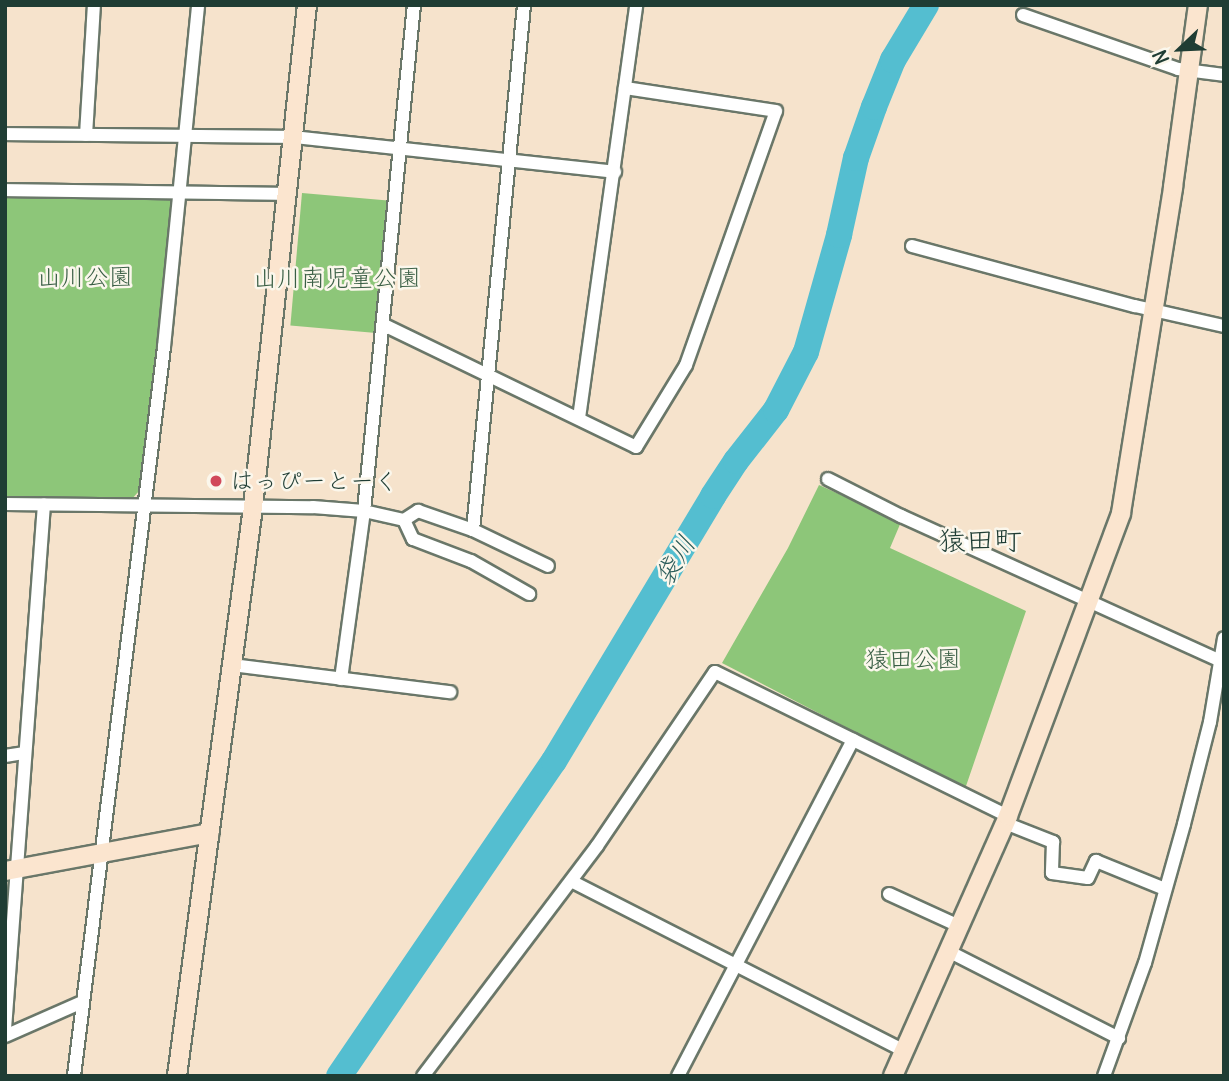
<!DOCTYPE html>
<meta charset="utf-8">
<style>
body{margin:0}
#map{position:relative;width:1229px;height:1081px;overflow:hidden;background:#f6e3cc;font-family:Delius,"Klee One",sans-serif}
div>[style]{position:absolute}
[style*='--x']{left:calc(var(--x)*1px);top:calc(var(--y)*1px);width:calc(var(--w)*1px);rotate:calc(var(--a)*1deg)}
.green>*{inset:0;background:#8dc679;transform-origin:0 0}
.river>*{height:26px;margin:-13px;padding:0 13px;transform-origin:13px;border-radius:13px;background:#54bed0}
.roads{filter:drop-shadow(2px 0 #6a7769) drop-shadow(-2px 0 #6a7769) drop-shadow(0 2px #6a7769) drop-shadow(0 -2px #6a7769)}
.street>*{height:12px;margin:-6px;padding:0 6px;transform-origin:6px;border-radius:6px;background:#fff}
.secondary>*{height:18px;margin:-9px;padding:0 9px;transform-origin:9px;border-radius:9px;background:#fbe5cf}
.dots>*{width:19px;height:19px;translate:-50% -50%;box-sizing:border-box;border:4px solid #fbf7ec;border-radius:50%}
span{translate:-50% -50%;white-space:nowrap;text-align:center;line-height:1.15;-webkit-text-stroke:5px #fbf7ec;paint-order:stroke}
.park-label{font-size:24px;color:#3a5f45}
.poi-label{font-size:24px;color:#1f3d34}
.left{translate:0 -50%;text-align:left}
.water-label{font-size:26px;color:#2c5d5b;font-style:italic}
.quarter-label{font-size:28px;color:#1f3d34}
.frame{position:absolute;inset:0;border:7px solid #1f3d34;pointer-events:none}
.north{position:absolute;left:1145px;top:14px;width:70px;height:70px;-webkit-text-stroke:5px #fbf7ec;paint-order:stroke;rotate:247deg;font-size:19px;font-weight:700;line-height:28px;text-align:center;color:#1f3d34}
.north::after{content:'';display:block;margin:auto;width:24px;height:32px;background:#1f3d34;clip-path:polygon(50% 0,100% 100%,50% 72%,0 100%)}
</style>
<div id="map">
<div class="green">
<div style="left:302px;top:193px;width:86px;height:133px;rotate:5deg"></div>
<div style="clip-path:polygon(5px 196px,174px 199px,139px 491px,131px 500px,5px 498px)"></div>
<div style="clip-path:polygon(819px 485px,901px 522px,890px 548px,1026px 611px,965px 789px,722px 663px,788px 548px)"></div>
</div>
<div class="river">
<div style="--x:339;--y:1076;--w:381;--a:-55.7"></div>
<div style="--x:554;--y:761;--w:309;--a:-59"></div>
<div style="--x:713;--y:496;--w:42;--a:-56.7"></div>
<div style="--x:736;--y:461;--w:65;--a:-51.9"></div>
<div style="--x:776;--y:410;--w:65;--a:-62.7"></div>
<div style="--x:806;--y:352;--w:122;--a:-74.2"></div>
<div style="--x:839;--y:235;--w:79;--a:-77.6"></div>
<div style="--x:856;--y:158;--w:54;--a:-70.6"></div>
<div style="--x:874;--y:107;--w:51;--a:-68"></div>
<div style="--x:893;--y:60;--w:64;--a:-59"></div>
</div>
<div class="roads">
<div class="street">
<div style="--x:1023;--y:15;--w:164;--a:19.2"></div>
<div style="--x:1178;--y:69;--w:46;--a:7.4"></div>
<div style="--x:5;--y:134;--w:289;--a:0.6"></div>
<div style="--x:294;--y:137;--w:323;--a:6.2"></div>
<div style="--x:86;--y:135;--w:130;--a:-86.5"></div>
<div style="--x:5;--y:190;--w:283;--a:0.8"></div>
<div style="--x:912;--y:246;--w:231;--a:15.1"></div>
<div style="--x:1135;--y:306;--w:91;--a:12.7"></div>
<div style="--x:384;--y:325;--w:280;--a:25.8"></div>
<div style="--x:636;--y:447;--w:96;--a:-58.6"></div>
<div style="--x:686;--y:365;--w:269;--a:-70.5"></div>
<div style="--x:776;--y:111;--w:153;--a:-171.3"></div>
<div style="--x:579;--y:418;--w:417;--a:-82.1"></div>
<div style="--x:828;--y:479;--w:82;--a:26.9"></div>
<div style="--x:901;--y:516;--w:349;--a:24.4"></div>
<div style="--x:5;--y:504;--w:308;--a:0.6"></div>
<div style="--x:313;--y:507;--w:51;--a:4.5"></div>
<div style="--x:364;--y:511;--w:41;--a:12.7"></div>
<div style="--x:404;--y:520;--w:17;--a:-33"></div>
<div style="--x:418;--y:511;--w:58;--a:19.1"></div>
<div style="--x:473;--y:530;--w:83;--a:25.6"></div>
<div style="--x:404;--y:520;--w:21;--a:65"></div>
<div style="--x:413;--y:539;--w:62;--a:20.8"></div>
<div style="--x:471;--y:561;--w:67;--a:29.6"></div>
<div style="--x:473;--y:530;--w:527;--a:-84.45"></div>
<div style="--x:232;--y:665;--w:220;--a:7.1"></div>
<div style="--x:341;--y:679;--w:170;--a:-82.2"></div>
<div style="--x:364;--y:511;--w:508;--a:-84.36"></div>
<div style="--x:5;--y:756;--w:20;--a:-9"></div>
<div style="--x:1005;--y:823;--w:52;--a:21.6"></div>
<div style="--x:1053;--y:842;--w:31;--a:92"></div>
<div style="--x:1052;--y:873;--w:36;--a:8"></div>
<div style="--x:1088;--y:878;--w:19;--a:-65"></div>
<div style="--x:1096;--y:861;--w:74;--a:22.1"></div>
<div style="--x:571;--y:881;--w:374;--a:27"></div>
<div style="--x:889;--y:894;--w:77;--a:24.6"></div>
<div style="--x:948;--y:951;--w:192;--a:27"></div>
<div style="--x:5;--y:1029;--w:526;--a:-85.75"></div>
<div style="--x:5;--y:1036;--w:84;--a:-23.8"></div>
<div style="--x:74;--y:1076;--w:735;--a:-82.96"></div>
<div style="--x:164;--y:347;--w:344;--a:-84.3"></div>
<div style="--x:423;--y:1076;--w:288;--a:-52.9"></div>
<div style="--x:597;--y:846;--w:210;--a:-55.9"></div>
<div style="--x:715;--y:672;--w:326;--a:26.2"></div>
<div style="--x:678;--y:1076;--w:379;--a:-62.5"></div>
<div style="--x:1104;--y:1076;--w:120;--a:-70.1"></div>
<div style="--x:1145;--y:963;--w:144;--a:-74.3"></div>
<div style="--x:1184;--y:824;--w:105;--a:-75.7"></div>
<div style="--x:1210;--y:722;--w:85;--a:-80.5"></div>
</div>
<div class="secondary">
<div style="--x:5;--y:871;--w:208;--a:-10.5"></div>
<div style="--x:177;--y:1076;--w:574;--a:-82.39"></div>
<div style="--x:253;--y:507;--w:505;--a:-83.86"></div>
<div style="--x:893;--y:1076;--w:284;--a:-66.1"></div>
<div style="--x:1008;--y:816;--w:323;--a:-69.5"></div>
<div style="--x:1121;--y:513;--w:330;--a:-80.9"></div>
<div style="--x:1173;--y:187;--w:184;--a:-82.2"></div>
</div>
</div>
<div class="dots">
<div style="left:216px;top:481px;background:#d1495b"></div>
</div>
<div class="park-label">
<span style="left:85px;top:277px">山川公園</span>
<span style="left:337px;top:278px">山川南児童公園</span>
<span style="left:913px;top:659px">猿田公園</span>
</div>
<div class="poi-label">
<span class="left" style="left:230px;top:481px">はっぴーとーく</span>
</div>
<div class="water-label">
<span style="left:675px;top:560px;rotate:-59deg">袋川</span>
</div>
<div class="quarter-label">
<span style="left:980px;top:540px">猿田町</span>
</div>
<div class="frame"></div>
<div class="north">N</div>
</div>
